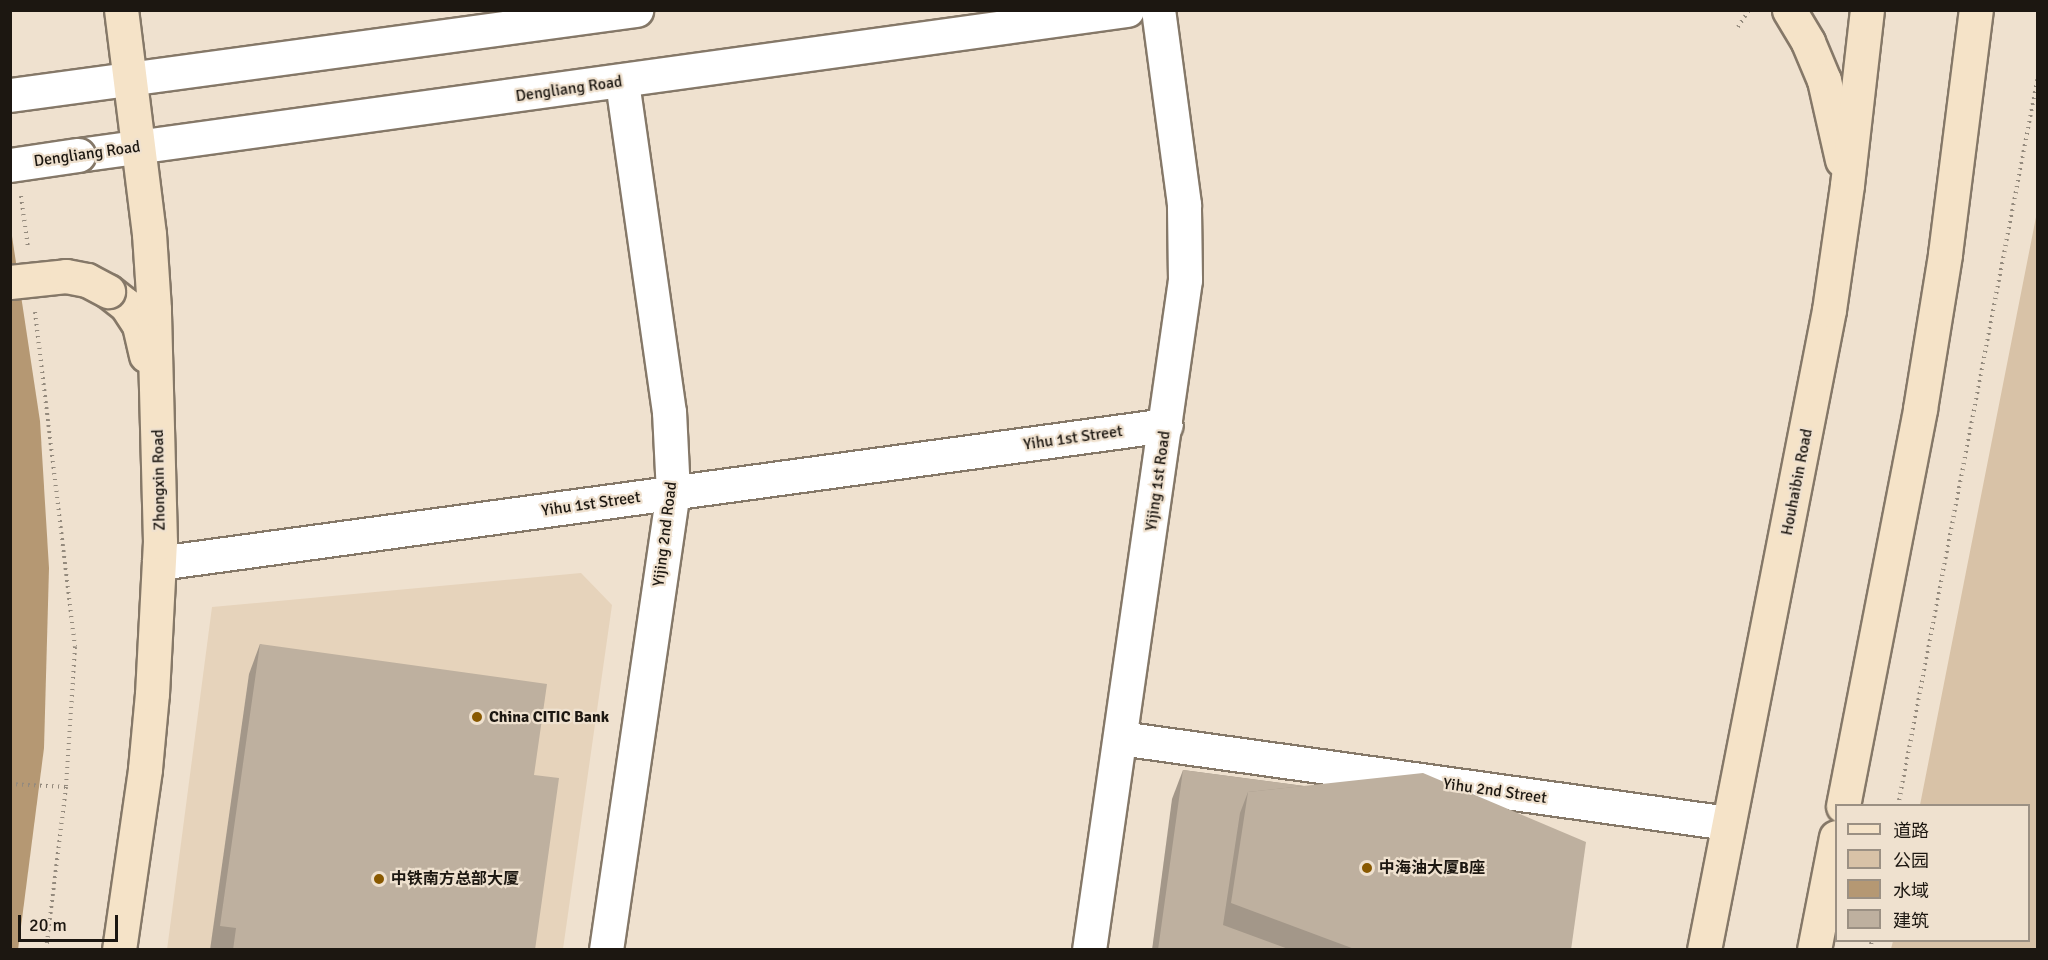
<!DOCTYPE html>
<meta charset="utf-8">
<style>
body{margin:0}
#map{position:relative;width:2048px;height:960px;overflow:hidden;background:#efe1cf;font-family:Signika,"Noto Sans SC",sans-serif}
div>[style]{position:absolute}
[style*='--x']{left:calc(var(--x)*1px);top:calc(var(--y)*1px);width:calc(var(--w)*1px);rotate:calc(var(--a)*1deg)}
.built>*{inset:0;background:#e6d3bb}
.green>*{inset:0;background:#d8c2a7}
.water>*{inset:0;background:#b59873}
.path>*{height:4px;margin-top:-2px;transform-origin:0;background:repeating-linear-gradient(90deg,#948a7d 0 1.5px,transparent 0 6px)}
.roads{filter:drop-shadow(2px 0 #857868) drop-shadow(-2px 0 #857868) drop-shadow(0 2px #857868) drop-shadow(0 -2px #857868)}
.minor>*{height:33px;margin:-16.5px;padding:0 16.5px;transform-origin:16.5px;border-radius:16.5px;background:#fff}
.tertiary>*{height:33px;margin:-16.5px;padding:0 16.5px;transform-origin:16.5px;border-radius:16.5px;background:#fff}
.secondary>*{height:33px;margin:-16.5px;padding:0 16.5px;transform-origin:16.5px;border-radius:16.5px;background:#f5e3c8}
.bridges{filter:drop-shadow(2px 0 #857868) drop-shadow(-2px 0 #857868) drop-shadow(0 2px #857868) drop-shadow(0 -2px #857868)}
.tertiary-bridge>*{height:33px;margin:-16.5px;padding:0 16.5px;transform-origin:16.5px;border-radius:16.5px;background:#fff}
.secondary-bridge>*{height:33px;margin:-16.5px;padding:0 16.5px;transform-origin:16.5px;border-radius:16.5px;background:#f5e3c8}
.wall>*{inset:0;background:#a39789}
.building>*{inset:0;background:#beb09f}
.dots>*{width:16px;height:16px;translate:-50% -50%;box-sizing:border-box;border:3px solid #efe1cf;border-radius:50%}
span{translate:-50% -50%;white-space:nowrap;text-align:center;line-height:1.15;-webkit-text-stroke:4.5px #efe1cf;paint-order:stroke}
.street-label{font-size:16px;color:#1c1711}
.poi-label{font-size:16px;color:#1c1711;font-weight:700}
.left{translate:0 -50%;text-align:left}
.frame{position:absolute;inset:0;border:12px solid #1c1711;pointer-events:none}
.legend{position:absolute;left:1835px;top:804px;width:195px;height:138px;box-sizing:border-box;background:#efe1cf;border:2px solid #9b9083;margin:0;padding:8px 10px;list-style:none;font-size:18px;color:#1c1711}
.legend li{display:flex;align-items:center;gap:12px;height:30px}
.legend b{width:30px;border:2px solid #9b9083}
.scale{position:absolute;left:18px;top:915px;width:100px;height:27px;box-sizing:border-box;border:3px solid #1c1711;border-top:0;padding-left:8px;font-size:18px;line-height:21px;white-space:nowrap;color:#1c1711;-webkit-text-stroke:4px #efe1cf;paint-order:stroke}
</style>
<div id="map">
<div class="built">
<div style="clip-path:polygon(581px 573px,612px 605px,563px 949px,167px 950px,212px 607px)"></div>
</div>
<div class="green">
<div style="clip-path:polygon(2037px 212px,2037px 949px,1891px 949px,1893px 941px,2028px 940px,2028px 806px,1920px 805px)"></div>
</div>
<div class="water">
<div style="clip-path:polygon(10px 223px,40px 421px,49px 568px,44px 748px,18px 950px,10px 949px)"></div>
</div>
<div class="path">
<div style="--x:1738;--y:27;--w:20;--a:-57"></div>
<div style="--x:21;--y:196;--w:52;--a:82.3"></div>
<div style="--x:35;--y:312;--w:337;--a:83.2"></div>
<div style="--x:75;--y:647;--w:140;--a:93.7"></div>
<div style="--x:66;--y:787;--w:164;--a:97"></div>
<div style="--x:10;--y:784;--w:56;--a:3.1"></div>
<div style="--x:1898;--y:806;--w:743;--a:-79.14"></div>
<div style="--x:1870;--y:950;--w:10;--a:-79"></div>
</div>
<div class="roads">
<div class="minor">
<div style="--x:159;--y:563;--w:1016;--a:-7.8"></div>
<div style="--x:1120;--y:738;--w:614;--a:7.96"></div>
</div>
<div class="tertiary">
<div style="--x:10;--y:95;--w:632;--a:-7.73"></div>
<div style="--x:78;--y:155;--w:1059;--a:-7.87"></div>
<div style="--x:606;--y:950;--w:462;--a:-81.7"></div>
<div style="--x:673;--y:493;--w:81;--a:-92.8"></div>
<div style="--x:669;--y:412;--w:334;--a:-98.1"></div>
<div style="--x:1089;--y:950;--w:677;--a:-81.85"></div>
<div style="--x:1185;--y:280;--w:76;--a:-90.8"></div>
<div style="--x:1184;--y:204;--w:196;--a:-97.6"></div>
</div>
<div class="secondary">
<div style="--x:1789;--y:10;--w:37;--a:59"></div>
<div style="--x:1808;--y:42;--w:41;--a:67.2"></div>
<div style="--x:1824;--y:80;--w:82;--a:77.3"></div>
<div style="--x:108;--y:291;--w:23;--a:38"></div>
<div style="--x:126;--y:305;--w:24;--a:57"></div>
<div style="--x:139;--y:325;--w:31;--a:77"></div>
<div style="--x:1843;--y:806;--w:404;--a:-79"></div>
<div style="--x:1920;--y:409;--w:157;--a:-80.8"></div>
<div style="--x:1945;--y:254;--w:246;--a:-82.8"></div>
<div style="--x:119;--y:950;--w:183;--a:-81.8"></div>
<div style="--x:145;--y:769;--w:75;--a:-84.7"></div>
<div style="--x:152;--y:694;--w:152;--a:-87"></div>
<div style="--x:160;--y:542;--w:233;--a:-91.5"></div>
<div style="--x:154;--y:309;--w:75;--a:-93.8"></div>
<div style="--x:149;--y:234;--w:226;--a:-97.1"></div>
<div style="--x:1704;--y:950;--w:652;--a:-78.95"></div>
<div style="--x:1829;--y:310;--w:126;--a:-81.8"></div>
<div style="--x:1847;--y:185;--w:176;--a:-83.5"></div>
<div style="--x:1814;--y:950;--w:115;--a:-79"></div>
</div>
</div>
<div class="bridges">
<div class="tertiary-bridge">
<div style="--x:10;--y:165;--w:69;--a:-8.4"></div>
</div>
<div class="secondary-bridge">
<div style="--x:10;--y:282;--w:56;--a:-6.1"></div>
<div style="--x:66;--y:276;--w:21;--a:11"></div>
<div style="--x:87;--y:280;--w:24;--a:28"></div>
</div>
</div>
<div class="wall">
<div style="clip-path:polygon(260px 644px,534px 775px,535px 950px,210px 950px,249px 674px)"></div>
<div style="clip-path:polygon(1183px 770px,1304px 786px,1571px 950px,1152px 950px,1172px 799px)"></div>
</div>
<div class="building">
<div style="clip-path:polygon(260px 644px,547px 684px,534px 775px,559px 778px,535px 950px,233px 950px,236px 928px,220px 926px)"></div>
<div style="clip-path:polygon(1183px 770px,1304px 786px,1248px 792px,1240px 813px,1223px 925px,1291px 950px,1158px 950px)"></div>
<div style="clip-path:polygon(1423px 773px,1586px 842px,1571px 950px,1357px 950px,1231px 903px,1248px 792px)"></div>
</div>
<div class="dots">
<div style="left:477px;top:717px;background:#895900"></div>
<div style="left:1367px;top:868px;background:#895900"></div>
<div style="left:379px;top:879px;background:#895900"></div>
</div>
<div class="street-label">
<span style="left:569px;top:89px;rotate:-8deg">Dengliang Road</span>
<span style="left:87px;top:154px;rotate:-8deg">Dengliang Road</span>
<span style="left:1073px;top:438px;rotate:-8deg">Yihu 1st Street</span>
<span style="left:159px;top:480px;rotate:-91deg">Zhongxin Road</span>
<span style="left:1158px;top:481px;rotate:-82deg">Yijing 1st Road</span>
<span style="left:1797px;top:482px;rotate:-79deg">Houhaibin Road</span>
<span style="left:591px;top:504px;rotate:-8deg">Yihu 1st Street</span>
<span style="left:665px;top:534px;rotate:-83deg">Yijing 2nd Road</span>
<span style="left:1495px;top:791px;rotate:8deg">Yihu 2nd Street</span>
</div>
<div class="poi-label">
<span class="left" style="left:489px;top:717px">China CITIC Bank</span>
<span class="left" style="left:1379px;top:868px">中海油大厦B座</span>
<span class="left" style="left:391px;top:879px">中铁南方总部大厦</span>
</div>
<div class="frame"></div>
<ul class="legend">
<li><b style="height:8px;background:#f5e3c8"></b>道路</li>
<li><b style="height:16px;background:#d8c2a7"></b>公园</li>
<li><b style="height:16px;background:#b59873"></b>水域</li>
<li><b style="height:16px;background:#beb09f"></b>建筑</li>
</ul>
<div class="scale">20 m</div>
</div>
